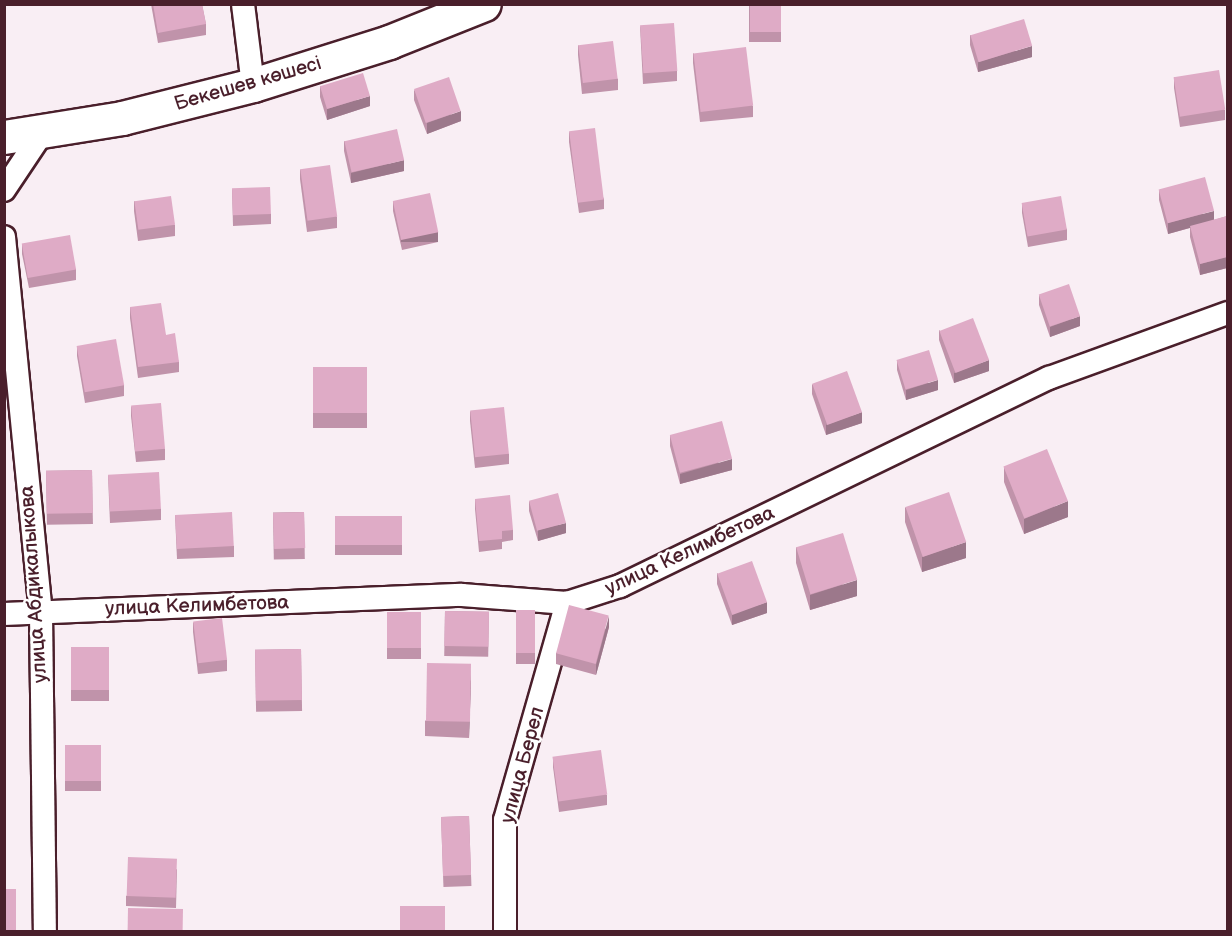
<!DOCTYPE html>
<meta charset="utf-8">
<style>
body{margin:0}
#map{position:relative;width:1232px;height:936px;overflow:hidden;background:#f9eef4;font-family:"Balsamiq Sans",sans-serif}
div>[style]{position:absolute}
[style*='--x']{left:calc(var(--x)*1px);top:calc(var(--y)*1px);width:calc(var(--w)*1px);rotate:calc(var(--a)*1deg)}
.roads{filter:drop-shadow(2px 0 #4a1f2b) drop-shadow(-2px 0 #4a1f2b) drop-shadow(0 2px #4a1f2b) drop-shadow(0 -2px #4a1f2b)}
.street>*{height:22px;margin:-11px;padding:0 11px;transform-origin:11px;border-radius:11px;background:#fff}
.secondary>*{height:33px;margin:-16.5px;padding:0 16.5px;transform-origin:16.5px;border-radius:16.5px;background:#fff}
.wall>*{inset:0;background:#c093aa;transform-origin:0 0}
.shaded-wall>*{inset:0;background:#9c788b;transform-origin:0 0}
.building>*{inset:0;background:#dfabc6;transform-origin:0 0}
span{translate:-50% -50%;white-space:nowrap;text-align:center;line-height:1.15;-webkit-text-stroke:5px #fff;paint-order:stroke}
.street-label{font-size:20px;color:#4a1f2b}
.frame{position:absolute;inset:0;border:6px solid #4a1f2b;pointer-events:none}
</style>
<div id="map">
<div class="roads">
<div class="street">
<div style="--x:243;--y:4;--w:82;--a:83"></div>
<div style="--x:4;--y:190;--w:69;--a:-56.3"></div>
<div style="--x:4;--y:237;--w:378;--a:84.4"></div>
<div style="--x:41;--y:613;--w:319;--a:89.3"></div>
<div style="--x:4;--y:614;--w:458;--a:-2.4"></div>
<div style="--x:462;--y:595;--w:105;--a:4.4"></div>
<div style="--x:567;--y:603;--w:56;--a:-17.8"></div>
<div style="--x:620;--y:586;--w:477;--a:-25.9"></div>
<div style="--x:1049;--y:378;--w:190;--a:-20"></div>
<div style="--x:505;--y:932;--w:112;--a:-90"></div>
<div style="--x:505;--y:820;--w:226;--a:-74.1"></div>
</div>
<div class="secondary">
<div style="--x:4;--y:137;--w:120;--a:-9.1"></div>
<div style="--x:122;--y:118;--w:135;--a:-14.1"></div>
<div style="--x:253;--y:85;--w:143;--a:-17.5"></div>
<div style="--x:389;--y:42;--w:102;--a:-21.8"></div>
</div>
</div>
<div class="wall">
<div style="clip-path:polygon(151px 4px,202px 4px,206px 24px,206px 35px,158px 43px)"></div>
<div style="left:749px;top:4px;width:32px;height:38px"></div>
<div style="clip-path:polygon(640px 26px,677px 71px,677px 81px,643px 84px)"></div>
<div style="clip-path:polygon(970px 35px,1032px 57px,978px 72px,970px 45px)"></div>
<div style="clip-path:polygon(578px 45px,618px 79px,618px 90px,582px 94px,578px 55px)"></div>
<div style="clip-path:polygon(693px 53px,753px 106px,753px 117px,700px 122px,693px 63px)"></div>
<div style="clip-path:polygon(1174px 77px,1225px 110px,1225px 120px,1180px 127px,1174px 88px)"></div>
<div style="clip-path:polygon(320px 86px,370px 106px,327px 120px,320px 97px)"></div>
<div style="clip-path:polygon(414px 90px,461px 121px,427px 134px,414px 100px)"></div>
<div style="clip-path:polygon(569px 131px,604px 199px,604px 209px,579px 213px,569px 142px)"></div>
<div style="clip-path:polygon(344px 141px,404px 171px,351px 183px,344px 151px)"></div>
<div style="clip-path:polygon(300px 169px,337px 217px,337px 228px,307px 232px,300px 179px)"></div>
<div style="clip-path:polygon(232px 189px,271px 214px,271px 224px,233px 226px)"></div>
<div style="clip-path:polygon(1159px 190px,1214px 220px,1227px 216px,1227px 268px,1200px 275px,1190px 237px,1190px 228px,1168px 234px,1159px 200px)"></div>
<div style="clip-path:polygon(134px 201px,175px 225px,175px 236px,138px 241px,134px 211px)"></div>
<div style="clip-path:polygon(393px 201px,438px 242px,402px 250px,393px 211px)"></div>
<div style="clip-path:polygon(1022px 203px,1067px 229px,1067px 240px,1028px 247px,1022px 213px)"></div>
<div style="clip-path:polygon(22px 244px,76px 269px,76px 280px,29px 288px,22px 254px)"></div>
<div style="clip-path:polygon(1039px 295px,1080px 326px,1050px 337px,1039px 305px)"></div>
<div style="clip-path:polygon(130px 307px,166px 335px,179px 362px,179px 372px,138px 378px,130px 318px)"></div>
<div style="clip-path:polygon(939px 330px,989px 371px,954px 383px,939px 340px)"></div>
<div style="clip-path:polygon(77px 346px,124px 385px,124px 396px,85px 403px,77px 356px)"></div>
<div style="clip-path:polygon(897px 360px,938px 390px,906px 400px,897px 370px)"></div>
<div style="left:313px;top:367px;width:54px;height:61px"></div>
<div style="clip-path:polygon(812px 384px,862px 423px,826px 435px,812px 394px)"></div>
<div style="clip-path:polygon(131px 406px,165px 449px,165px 460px,136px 462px,131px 416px)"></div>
<div style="clip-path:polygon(470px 411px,509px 454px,509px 464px,475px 468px,470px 421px)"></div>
<div style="clip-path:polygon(670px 435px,732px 470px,680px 484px,670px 446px)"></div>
<div style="clip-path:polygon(1004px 467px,1068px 517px,1024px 534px,1004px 482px)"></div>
<div style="left:92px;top:470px;width:54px;height:46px;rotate:89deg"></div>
<div style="clip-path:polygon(108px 475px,161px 509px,161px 520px,110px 523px)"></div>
<div style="clip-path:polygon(475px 499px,513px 530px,513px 540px,502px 542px,502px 549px,479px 552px,475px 509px)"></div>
<div style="clip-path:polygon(529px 501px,566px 533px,538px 541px,529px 511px)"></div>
<div style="clip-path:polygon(905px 507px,966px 558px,922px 572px,905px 522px)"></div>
<div style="left:304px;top:512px;width:47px;height:31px;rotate:89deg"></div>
<div style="clip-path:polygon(175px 515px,234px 546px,234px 557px,177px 559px)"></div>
<div style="left:335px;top:516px;width:67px;height:39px"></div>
<div style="clip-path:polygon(796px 547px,857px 596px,810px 610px,796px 563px)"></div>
<div style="clip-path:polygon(717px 573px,767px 613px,732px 625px,717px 584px)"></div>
<div style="left:516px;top:610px;width:19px;height:54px"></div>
<div style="left:445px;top:611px;width:44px;height:45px;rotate:1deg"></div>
<div style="left:387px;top:612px;width:34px;height:47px"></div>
<div style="clip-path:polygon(193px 622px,227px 660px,227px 671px,198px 674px,193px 632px)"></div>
<div style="clip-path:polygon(609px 627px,596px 675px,556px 664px,556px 653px)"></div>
<div style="left:71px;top:647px;width:38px;height:54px"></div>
<div style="left:301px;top:649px;width:62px;height:46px;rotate:89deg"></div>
<div style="clip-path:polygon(471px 680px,469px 738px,425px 736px,425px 721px)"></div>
<div style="left:65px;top:745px;width:36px;height:46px"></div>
<div style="clip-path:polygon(553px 757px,607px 795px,607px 805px,559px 812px,553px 767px)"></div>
<div style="clip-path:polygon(4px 796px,6px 832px,6px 842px,4px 842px)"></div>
<div style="left:469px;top:816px;width:70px;height:28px;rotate:88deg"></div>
<div style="clip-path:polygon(177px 869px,176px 908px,126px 906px,126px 896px)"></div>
</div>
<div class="shaded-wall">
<div style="clip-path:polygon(1032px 46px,1032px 57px,978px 72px,978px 62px)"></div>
<div style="clip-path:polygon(370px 96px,370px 106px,327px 120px,327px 109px)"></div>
<div style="clip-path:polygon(461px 111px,461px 121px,427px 134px,427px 123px)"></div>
<div style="clip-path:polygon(404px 160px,404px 171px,351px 183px,351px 173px)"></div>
<div style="clip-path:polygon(1214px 211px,1214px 221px,1168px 234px,1168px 223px)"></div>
<div style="left:438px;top:232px;width:10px;height:37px;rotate:90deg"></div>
<div style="clip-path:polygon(1227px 257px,1227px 268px,1200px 275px,1200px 264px)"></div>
<div style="clip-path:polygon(1080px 316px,1080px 326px,1050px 337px,1050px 327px)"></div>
<div style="clip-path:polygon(989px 360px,989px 371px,954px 383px,954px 373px)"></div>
<div style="clip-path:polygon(938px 380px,938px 390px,906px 400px,906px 390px)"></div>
<div style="clip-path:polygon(862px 412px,862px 423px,826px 435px,826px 425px)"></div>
<div style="clip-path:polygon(732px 459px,732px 470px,680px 484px,680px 474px)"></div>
<div style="clip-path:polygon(1068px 501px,1068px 517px,1024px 534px,1024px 519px)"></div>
<div style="clip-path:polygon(566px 523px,566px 533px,538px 541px,538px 530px)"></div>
<div style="clip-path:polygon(966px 542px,966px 558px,922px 572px,922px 557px)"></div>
<div style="clip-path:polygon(857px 580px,857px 596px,810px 610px,810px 595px)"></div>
<div style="clip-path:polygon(767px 602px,767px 613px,732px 625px,732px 614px)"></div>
<div style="clip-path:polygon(609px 616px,609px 627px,596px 675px,596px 665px)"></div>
<div style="clip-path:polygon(471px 664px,471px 680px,469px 738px,469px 723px)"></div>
</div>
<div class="building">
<div style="clip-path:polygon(153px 4px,202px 4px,206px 24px,158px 33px)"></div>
<div style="left:750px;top:4px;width:31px;height:28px"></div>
<div style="left:1024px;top:19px;width:28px;height:56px;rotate:73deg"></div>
<div style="left:674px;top:23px;width:48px;height:34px;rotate:86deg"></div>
<div style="left:613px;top:41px;width:38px;height:35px;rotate:83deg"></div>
<div style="left:746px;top:47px;width:59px;height:53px;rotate:83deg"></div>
<div style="left:1219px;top:70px;width:40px;height:46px;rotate:81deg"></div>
<div style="left:363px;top:73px;width:24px;height:45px;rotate:73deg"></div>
<div style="left:449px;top:77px;width:36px;height:37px;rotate:71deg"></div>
<div style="left:595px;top:128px;width:72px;height:26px;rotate:83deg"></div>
<div style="left:397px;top:129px;width:32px;height:54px;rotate:77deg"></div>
<div style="left:330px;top:165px;width:52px;height:30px;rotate:82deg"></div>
<div style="left:1205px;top:177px;width:35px;height:48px;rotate:75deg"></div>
<div style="left:270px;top:187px;width:27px;height:38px;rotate:88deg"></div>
<div style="left:430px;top:193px;width:40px;height:38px;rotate:78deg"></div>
<div style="left:171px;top:196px;width:29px;height:37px;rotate:82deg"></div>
<div style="left:1061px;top:196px;width:34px;height:40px;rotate:80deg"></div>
<div style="clip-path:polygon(1227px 216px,1227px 257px,1200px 264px,1190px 226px)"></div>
<div style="left:70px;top:235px;width:35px;height:49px;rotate:80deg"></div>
<div style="left:1069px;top:284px;width:34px;height:32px;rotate:71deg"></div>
<div style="clip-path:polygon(161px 303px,166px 335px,175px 333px,179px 362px,138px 367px,130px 307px)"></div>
<div style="left:973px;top:318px;width:45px;height:36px;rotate:69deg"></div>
<div style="left:116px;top:339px;width:47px;height:40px;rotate:80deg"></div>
<div style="left:929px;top:350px;width:31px;height:34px;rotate:73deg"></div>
<div style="left:313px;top:367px;width:54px;height:46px"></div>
<div style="left:847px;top:371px;width:44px;height:37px;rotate:70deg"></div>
<div style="left:161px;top:403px;width:46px;height:30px;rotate:85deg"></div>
<div style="left:504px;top:407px;width:47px;height:34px;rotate:84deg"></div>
<div style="left:722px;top:421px;width:39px;height:54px;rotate:75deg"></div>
<div style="left:1047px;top:449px;width:56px;height:47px;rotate:68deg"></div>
<div style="left:92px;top:470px;width:43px;height:46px;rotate:89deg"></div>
<div style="left:159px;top:472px;width:37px;height:51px;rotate:87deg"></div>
<div style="left:949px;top:492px;width:53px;height:46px;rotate:71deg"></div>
<div style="left:558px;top:493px;width:31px;height:30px;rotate:75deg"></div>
<div style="clip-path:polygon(510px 495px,513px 530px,502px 531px,502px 539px,479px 541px,475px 499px)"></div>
<div style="left:232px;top:512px;width:34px;height:57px;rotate:87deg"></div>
<div style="left:304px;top:512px;width:36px;height:31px;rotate:88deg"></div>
<div style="left:335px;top:516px;width:67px;height:29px"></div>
<div style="left:843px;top:533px;width:49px;height:49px;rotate:73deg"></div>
<div style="left:752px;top:561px;width:44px;height:37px;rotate:70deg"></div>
<div style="left:569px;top:605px;width:41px;height:50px;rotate:15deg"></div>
<div style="left:516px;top:610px;width:19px;height:43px"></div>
<div style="left:445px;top:611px;width:44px;height:35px;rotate:1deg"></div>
<div style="left:387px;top:612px;width:34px;height:36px"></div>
<div style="left:222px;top:618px;width:42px;height:29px;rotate:83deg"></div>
<div style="left:71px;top:647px;width:38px;height:43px"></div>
<div style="left:301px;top:649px;width:51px;height:46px;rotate:89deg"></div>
<div style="left:427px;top:663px;width:44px;height:58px;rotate:1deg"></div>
<div style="left:65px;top:745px;width:36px;height:36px"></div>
<div style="left:601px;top:750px;width:45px;height:49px;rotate:82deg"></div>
<div style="clip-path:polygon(4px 796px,6px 832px,4px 832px)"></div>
<div style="left:469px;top:816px;width:59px;height:28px;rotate:88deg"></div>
<div style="left:128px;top:857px;width:49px;height:39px;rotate:2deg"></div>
<div style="left:4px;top:889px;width:12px;height:43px"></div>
<div style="left:400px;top:906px;width:45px;height:26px"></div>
<div style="left:128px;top:908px;width:55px;height:24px;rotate:1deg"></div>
</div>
<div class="street-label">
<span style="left:248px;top:84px;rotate:-16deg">Бекешев көшесі</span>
<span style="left:690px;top:551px;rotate:-25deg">улица Келимбетова</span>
<span style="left:34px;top:584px;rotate:-94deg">улица Абдикалыкова</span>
<span style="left:197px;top:606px;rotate:-2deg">улица Келимбетова</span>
<span style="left:523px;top:765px;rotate:-75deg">улица Берел</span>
</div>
<div class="frame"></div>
</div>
